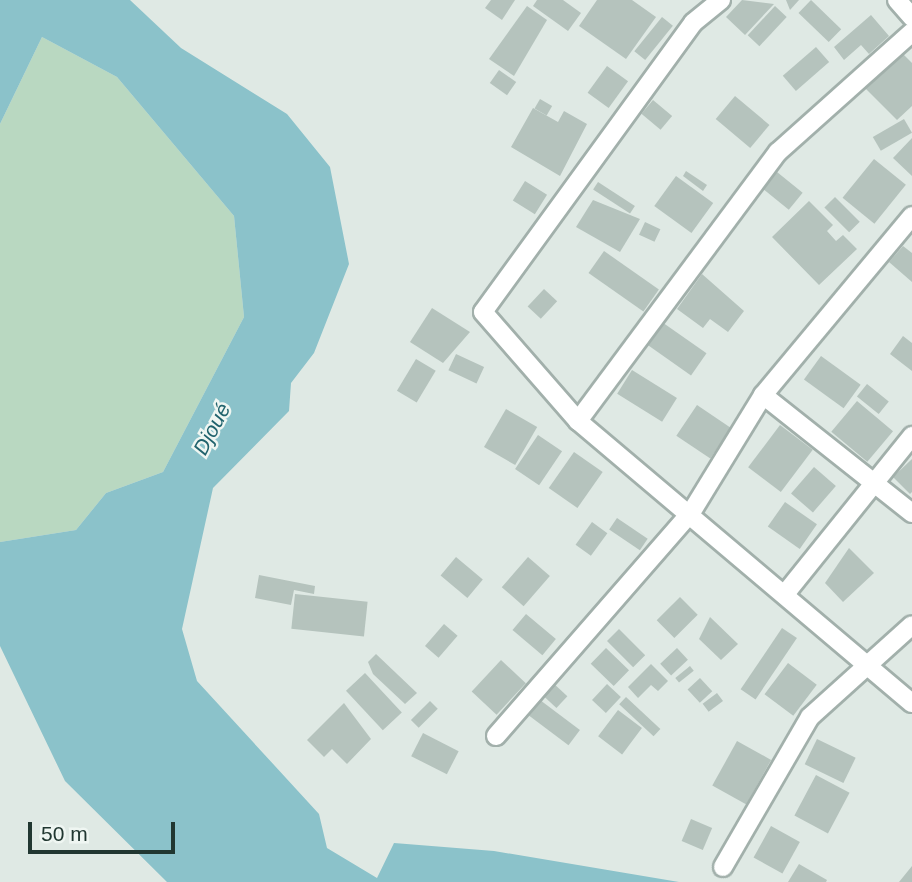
<!DOCTYPE html>
<meta charset="utf-8">
<style>
body{margin:0}
#map{position:relative;width:912px;height:882px;overflow:hidden;background:#dfe9e4;font-family:Arial,sans-serif}
div>[style]{position:absolute}
[style*='--x']{left:calc(var(--x)*1px);top:calc(var(--y)*1px);width:calc(var(--w)*1px);rotate:calc(var(--a)*1deg)}
.green>*{inset:0;background:#b9d8c1}
.water>*{inset:0;background:#8bc2ca}
.building>*{inset:0;background:#b5c3bd;transform-origin:0 0}
.roads{filter:drop-shadow(2px 0 #a2b0ab) drop-shadow(-2px 0 #a2b0ab) drop-shadow(0 2px #a2b0ab) drop-shadow(0 -2px #a2b0ab)}
.minor>*{height:18px;margin:-9px;padding:0 9px;transform-origin:9px;border-radius:9px;background:#fff}
span{translate:-50% -50%;white-space:nowrap;text-align:center;line-height:1.15;-webkit-text-stroke:5px #eff6f2;paint-order:stroke}
.water-label{font-size:21px;color:#21636d;font-style:italic}
.scale{position:absolute;left:28px;top:822px;width:147px;height:32px;box-sizing:border-box;border:4px solid #213731;border-top:0;padding-left:9px;font-size:21px;line-height:24px;white-space:nowrap;color:#213731;-webkit-text-stroke:5px #eff6f2;paint-order:stroke}
</style>
<div id="map">
<div class="green">
<div style="clip-path:polygon(42px 37px,117px 77px,234px 216px,244px 317px,163px 472px,106px 493px,76px 530px,0 542px,0 124px)"></div>
</div>
<div class="water">
<div style="clip-path:polygon(0 0,130px 0,181px 48px,287px 114px,330px 167px,349px 264px,314px 353px,291px 383px,289px 411px,213px 488px,182px 629px,197px 681px,319px 814px,327px 848px,377px 878px,394px 843px,494px 851px,679px 882px,167px 882px,65px 781px,0 646px,0 542px,76px 530px,106px 493px,163px 472px,244px 317px,234px 216px,117px 77px,42px 37px,0 124px)"></div>
</div>
<div class="building">
<div style="clip-path:polygon(491px 0,515px 0,502px 20px,485px 8px)"></div>
<div style="clip-path:polygon(537px 0,563px 0,581px 13px,568px 31px,533px 6px)"></div>
<div style="clip-path:polygon(597px 0,632px 0,656px 17px,626px 59px,579px 26px)"></div>
<div style="clip-path:polygon(742px 0,774px 4px,745px 35px,726px 17px)"></div>
<div style="clip-path:polygon(786px 0,799px 0,790px 10px)"></div>
<div style="left:811px;top:0;width:42px;height:18px;rotate:44deg"></div>
<div style="clip-path:polygon(527px 6px,547px 20px,514px 76px,489px 59px)"></div>
<div style="left:775px;top:6px;width:16px;height:40px;rotate:43deg"></div>
<div style="clip-path:polygon(871px 15px,889px 36px,869px 54px,861px 45px,844px 60px,834px 47px)"></div>
<div style="left:662px;top:17px;width:14px;height:44px;rotate:39deg"></div>
<div style="left:816px;top:47px;width:20px;height:44px;rotate:49deg"></div>
<div style="clip-path:polygon(900px 51px,912px 63px,912px 106px,897px 120px,863px 86px)"></div>
<div style="left:607px;top:66px;width:26px;height:33px;rotate:36deg"></div>
<div style="left:499px;top:70px;width:21px;height:16px;rotate:35deg"></div>
<div style="left:735px;top:96px;width:45px;height:30px;rotate:40deg"></div>
<div style="left:540px;top:99px;width:14px;height:11px;rotate:30deg"></div>
<div style="left:653px;top:100px;width:25px;height:18px;rotate:40deg"></div>
<div style="clip-path:polygon(533px 108px,558px 122px,564px 111px,587px 124px,560px 176px,511px 147px)"></div>
<div style="left:904px;top:119px;width:16px;height:36px;rotate:60deg"></div>
<div style="clip-path:polygon(912px 138px,912px 176px,893px 158px)"></div>
<div style="left:874px;top:159px;width:41px;height:50px;rotate:39deg"></div>
<div style="clip-path:polygon(686px 171px,707px 185px,703px 191px,683px 176px)"></div>
<div style="left:777px;top:172px;width:33px;height:22px;rotate:39deg"></div>
<div style="left:676px;top:176px;width:46px;height:37px;rotate:36deg"></div>
<div style="left:525px;top:181px;width:26px;height:23px;rotate:32deg"></div>
<div style="left:598px;top:182px;width:44px;height:9px;rotate:33deg"></div>
<div style="left:835px;top:197px;width:35px;height:15px;rotate:45deg"></div>
<div style="clip-path:polygon(593px 200px,640px 219px,620px 252px,576px 227px)"></div>
<div style="clip-path:polygon(809px 201px,833px 225px,827px 231px,836px 241px,843px 235px,857px 249px,819px 285px,772px 237px)"></div>
<div style="left:645px;top:222px;width:17px;height:14px;rotate:25deg"></div>
<div style="clip-path:polygon(903px 246px,912px 253px,912px 282px,889px 262px)"></div>
<div style="left:604px;top:251px;width:67px;height:27px;rotate:35deg"></div>
<div style="clip-path:polygon(702px 274px,744px 311px,728px 332px,710px 319px,703px 328px,677px 309px)"></div>
<div style="left:544px;top:289px;width:18px;height:24px;rotate:43deg"></div>
<div style="clip-path:polygon(432px 308px,470px 332px,443px 363px,410px 342px)"></div>
<div style="left:659px;top:320px;width:58px;height:27px;rotate:35deg"></div>
<div style="clip-path:polygon(903px 336px,912px 343px,912px 371px,890px 354px)"></div>
<div style="left:456px;top:354px;width:31px;height:18px;rotate:25deg"></div>
<div style="left:821px;top:356px;width:49px;height:29px;rotate:36deg"></div>
<div style="left:416px;top:359px;width:23px;height:37px;rotate:31deg"></div>
<div style="left:632px;top:370px;width:53px;height:28px;rotate:32deg"></div>
<div style="left:867px;top:384px;width:28px;height:16px;rotate:39deg"></div>
<div style="left:857px;top:401px;width:47px;height:40px;rotate:40deg"></div>
<div style="left:697px;top:405px;width:41px;height:37px;rotate:34deg"></div>
<div style="left:506px;top:409px;width:36px;height:44px;rotate:30deg"></div>
<div style="left:780px;top:425px;width:41px;height:53px;rotate:37deg"></div>
<div style="left:538px;top:435px;width:29px;height:41px;rotate:34deg"></div>
<div style="left:574px;top:452px;width:35px;height:44px;rotate:35deg"></div>
<div style="clip-path:polygon(912px 459px,912px 492px,910px 494px,893px 477px)"></div>
<div style="left:814px;top:467px;width:29px;height:35px;rotate:41deg"></div>
<div style="left:785px;top:502px;width:39px;height:30px;rotate:35deg"></div>
<div style="left:617px;top:518px;width:37px;height:14px;rotate:34deg"></div>
<div style="left:592px;top:522px;width:19px;height:28px;rotate:36deg"></div>
<div style="clip-path:polygon(849px 548px,874px 573px,843px 602px,825px 583px)"></div>
<div style="left:456px;top:557px;width:35px;height:24px;rotate:40deg"></div>
<div style="left:528px;top:557px;width:29px;height:40px;rotate:41deg"></div>
<div style="clip-path:polygon(259px 575px,315px 586px,314px 594px,294px 590px,291px 605px,255px 598px)"></div>
<div style="left:295px;top:594px;width:73px;height:35px;rotate:6deg"></div>
<div style="left:680px;top:597px;width:25px;height:33px;rotate:45deg"></div>
<div style="left:526px;top:614px;width:39px;height:21px;rotate:40deg"></div>
<div style="clip-path:polygon(710px 617px,738px 644px,721px 660px,699px 639px)"></div>
<div style="left:444px;top:624px;width:18px;height:29px;rotate:41deg"></div>
<div style="left:782px;top:628px;width:18px;height:74px;rotate:34deg"></div>
<div style="left:619px;top:629px;width:37px;height:17px;rotate:45deg"></div>
<div style="left:606px;top:648px;width:32px;height:22px;rotate:44deg"></div>
<div style="left:677px;top:648px;width:16px;height:23px;rotate:47deg"></div>
<div style="clip-path:polygon(376px 654px,417px 693px,405px 704px,373px 674px,368px 662px)"></div>
<div style="left:501px;top:660px;width:34px;height:43px;rotate:43deg"></div>
<div style="left:788px;top:663px;width:36px;height:39px;rotate:37deg"></div>
<div style="clip-path:polygon(651px 664px,668px 681px,658px 691px,651px 685px,638px 698px,628px 687px)"></div>
<div style="left:690px;top:666px;width:6px;height:19px;rotate:51deg"></div>
<div style="left:365px;top:673px;width:54px;height:26px;rotate:47deg"></div>
<div style="left:700px;top:678px;width:18px;height:17px;rotate:47deg"></div>
<div style="left:552px;top:682px;width:21px;height:16px;rotate:43deg"></div>
<div style="left:607px;top:684px;width:19px;height:22px;rotate:43deg"></div>
<div style="left:717px;top:693px;width:10px;height:18px;rotate:53deg"></div>
<div style="left:626px;top:697px;width:47px;height:10px;rotate:43deg"></div>
<div style="left:540px;top:700px;width:50px;height:19px;rotate:37deg"></div>
<div style="left:430px;top:701px;width:11px;height:27px;rotate:45deg"></div>
<div style="clip-path:polygon(344px 703px,371px 739px,347px 764px,332px 749px,324px 757px,307px 740px)"></div>
<div style="left:618px;top:710px;width:30px;height:33px;rotate:37deg"></div>
<div style="left:423px;top:733px;width:40px;height:26px;rotate:27deg"></div>
<div style="left:817px;top:739px;width:43px;height:28px;rotate:26deg"></div>
<div style="left:737px;top:741px;width:39px;height:51px;rotate:29deg"></div>
<div style="left:816px;top:775px;width:38px;height:46px;rotate:28deg"></div>
<div style="left:691px;top:819px;width:23px;height:24px;rotate:23deg"></div>
<div style="left:771px;top:826px;width:33px;height:36px;rotate:29deg"></div>
<div style="clip-path:polygon(799px 864px,827px 880px,826px 882px,788px 882px)"></div>
<div style="clip-path:polygon(912px 866px,912px 882px,899px 882px)"></div>
</div>
<div class="roads">
<div class="minor">
<div style="--x:721;--y:0;--w:36;--a:141"></div>
<div style="--x:693;--y:23;--w:357;--a:126"></div>
<div style="--x:483;--y:312;--w:145;--a:48.9"></div>
<div style="--x:578;--y:421;--w:437;--a:40.2"></div>
<div style="--x:897;--y:0;--w:23;--a:49"></div>
<div style="--x:763;--y:395;--w:190;--a:38.4"></div>
<div style="--x:578;--y:421;--w:335;--a:-53.4"></div>
<div style="--x:778;--y:152;--w:180;--a:-41.8"></div>
<div style="--x:785;--y:594;--w:203;--a:-51.2"></div>
<div style="--x:496;--y:736;--w:298;--a:-48.9"></div>
<div style="--x:692;--y:511;--w:136;--a:-58.5"></div>
<div style="--x:763;--y:395;--w:233;--a:-50.2"></div>
<div style="--x:723;--y:867;--w:173;--a:-59.9"></div>
<div style="--x:810;--y:717;--w:137;--a:-42"></div>
</div>
</div>
<div class="water-label">
<span style="left:212px;top:429px;rotate:-62deg">Djoué</span>
</div>
<div class="scale">50 m</div>
</div>
